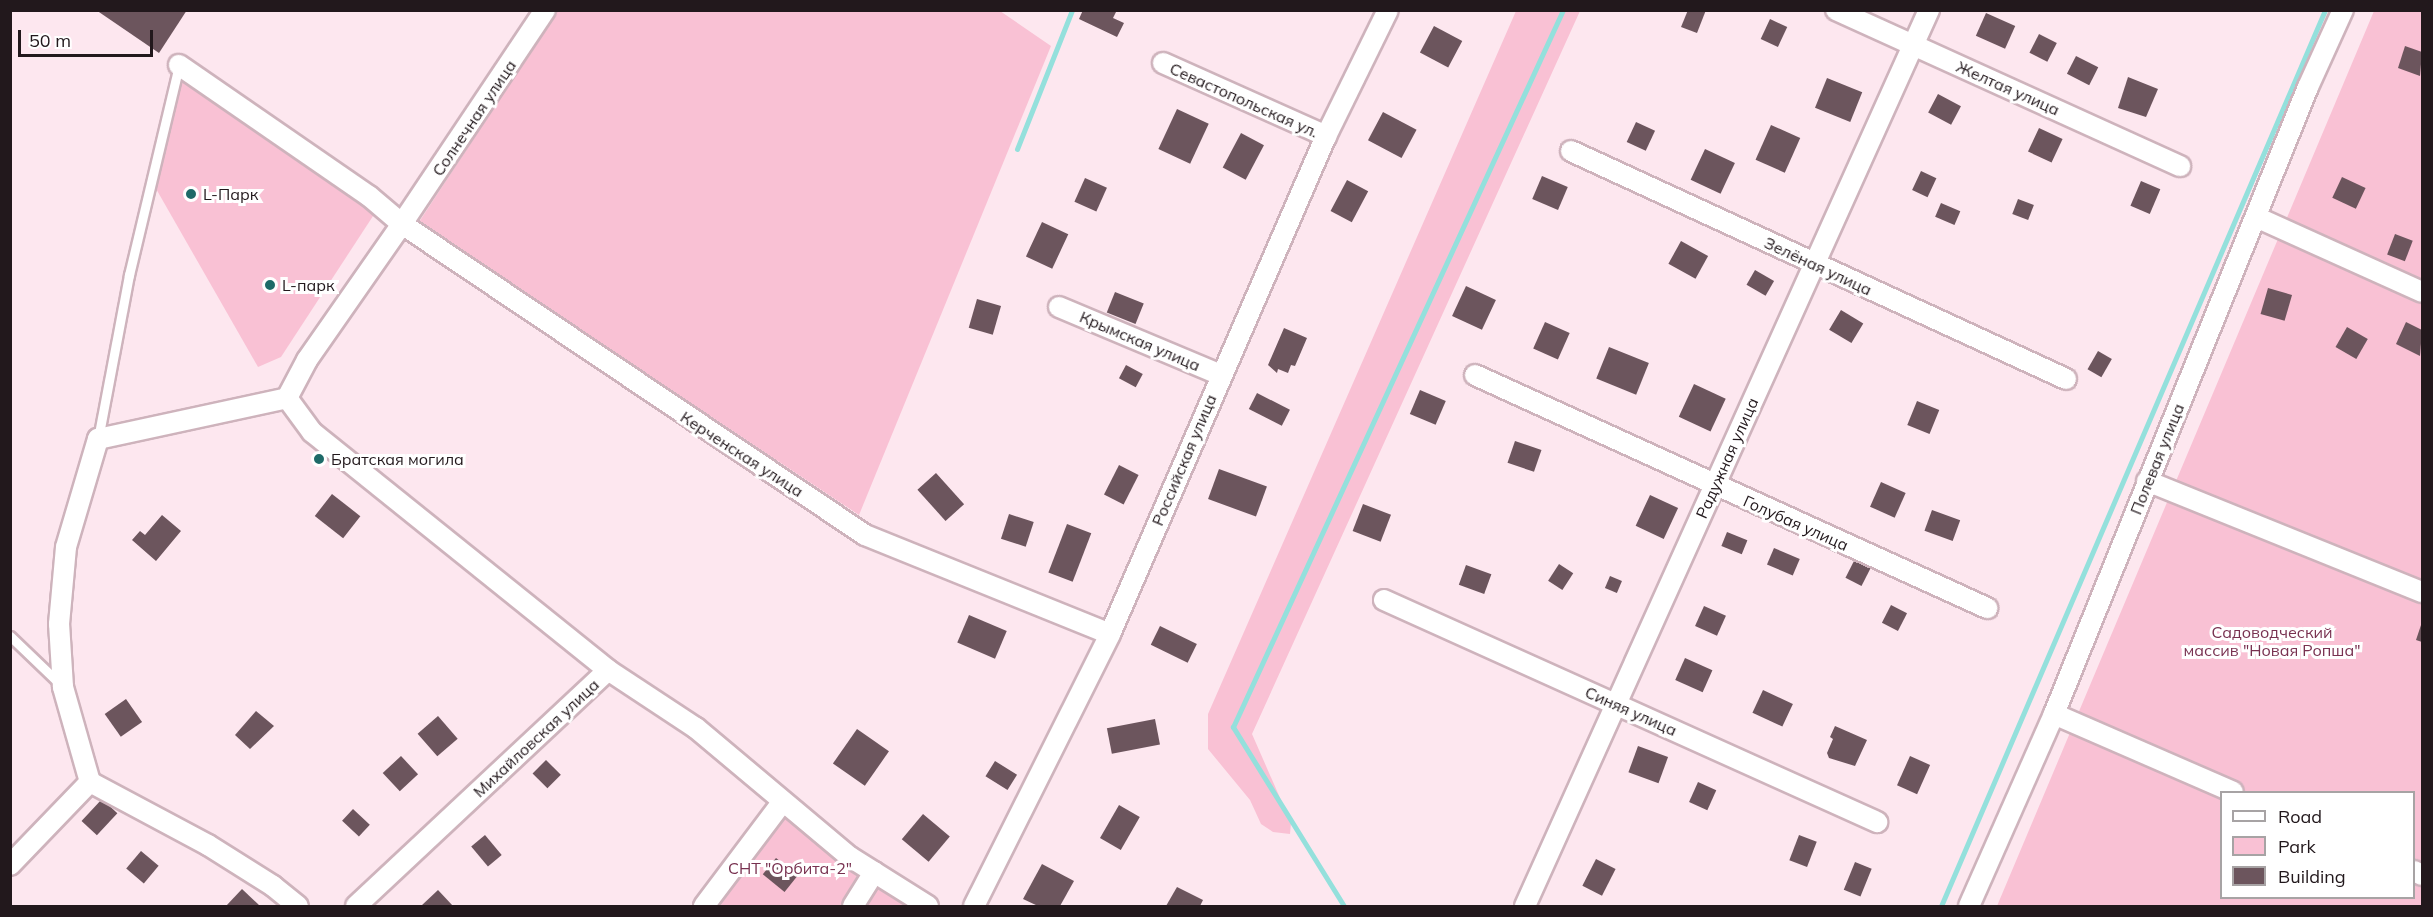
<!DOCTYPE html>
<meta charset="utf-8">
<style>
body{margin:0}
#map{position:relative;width:2433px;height:917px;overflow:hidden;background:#fde7ef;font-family:Mulish,sans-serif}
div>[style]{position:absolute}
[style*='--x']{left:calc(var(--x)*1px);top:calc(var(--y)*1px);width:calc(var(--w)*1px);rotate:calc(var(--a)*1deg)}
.green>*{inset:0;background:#f9c1d4}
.stream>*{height:5px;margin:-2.5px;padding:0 2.5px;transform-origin:2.5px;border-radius:2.5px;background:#94e0dc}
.building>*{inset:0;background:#6c555d;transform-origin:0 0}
.roads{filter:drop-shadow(2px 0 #ceb3bc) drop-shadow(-2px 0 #ceb3bc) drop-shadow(0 2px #ceb3bc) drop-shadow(0 -2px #ceb3bc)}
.service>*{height:9px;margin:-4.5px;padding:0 4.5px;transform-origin:4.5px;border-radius:4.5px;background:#fff}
.minor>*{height:20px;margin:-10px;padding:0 10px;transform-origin:10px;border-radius:10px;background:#fff}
.dots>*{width:16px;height:16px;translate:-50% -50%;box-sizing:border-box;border:3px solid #fff;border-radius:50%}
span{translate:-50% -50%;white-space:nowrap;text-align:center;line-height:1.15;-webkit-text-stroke:6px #fff;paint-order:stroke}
.street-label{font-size:16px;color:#22181c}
.poi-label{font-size:16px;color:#22181c}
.left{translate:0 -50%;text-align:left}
.park-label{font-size:16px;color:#783150}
.frame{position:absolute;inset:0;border:12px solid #22181c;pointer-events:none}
.legend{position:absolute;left:2220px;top:791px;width:195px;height:108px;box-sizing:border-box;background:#fff;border:2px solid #a7a3a4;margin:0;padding:8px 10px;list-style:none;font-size:18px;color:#22181c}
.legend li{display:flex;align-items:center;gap:12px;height:30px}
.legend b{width:30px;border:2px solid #a7a3a4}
.scale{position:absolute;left:18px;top:30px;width:135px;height:27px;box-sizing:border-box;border:3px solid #22181c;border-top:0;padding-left:8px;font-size:18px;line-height:21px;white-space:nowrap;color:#22181c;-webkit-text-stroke:4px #fff;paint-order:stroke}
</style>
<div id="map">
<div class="green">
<div style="clip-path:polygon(558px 10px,1000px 11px,1051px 46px,859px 515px,419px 222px)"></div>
<div style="clip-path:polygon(1516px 11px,1580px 11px,1252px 734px,1291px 823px,1290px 834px,1273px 832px,1261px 824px,1250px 800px,1208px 749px,1208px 714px)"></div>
<div style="clip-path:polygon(evenodd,2374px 11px,2422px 11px,2422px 906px,1997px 906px,2374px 11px,2222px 792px,2414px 792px,2414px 898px,2222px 898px,2222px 792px)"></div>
<div style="clip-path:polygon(183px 77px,375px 213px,281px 357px,258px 367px,155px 187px)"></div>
<div style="clip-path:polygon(784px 811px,913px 906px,711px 906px)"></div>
</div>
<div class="stream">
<div style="--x:1017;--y:149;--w:149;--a:-68.4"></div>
<div style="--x:1344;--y:906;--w:211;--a:-121.8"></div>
<div style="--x:1233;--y:727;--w:789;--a:-65.29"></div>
<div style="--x:1941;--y:906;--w:975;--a:-66.8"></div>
</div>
<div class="building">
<div style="clip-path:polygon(96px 10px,187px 10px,159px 53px)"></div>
<div style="clip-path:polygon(1083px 10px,1117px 10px,1113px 18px,1124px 23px,1117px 37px,1079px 19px)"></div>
<div style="clip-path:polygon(1688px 10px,1706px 10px,1697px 33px,1681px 27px)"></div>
<div style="left:1986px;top:13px;width:32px;height:25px;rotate:24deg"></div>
<div style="left:1770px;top:19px;width:19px;height:22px;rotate:25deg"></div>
<div style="left:1434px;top:26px;width:32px;height:30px;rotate:28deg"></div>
<div style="left:2039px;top:34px;width:20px;height:21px;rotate:27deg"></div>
<div style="clip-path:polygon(2405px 46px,2422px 52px,2420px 76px,2398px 68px)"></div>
<div style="left:2076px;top:56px;width:25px;height:20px;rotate:27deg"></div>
<div style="clip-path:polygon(2128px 77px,2158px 89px,2146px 117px,2118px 108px)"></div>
<div style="left:1827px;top:78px;width:38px;height:32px;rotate:22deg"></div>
<div style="left:1938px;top:94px;width:26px;height:21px;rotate:28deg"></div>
<div style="left:1177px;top:109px;width:35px;height:44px;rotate:25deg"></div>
<div style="left:1383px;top:112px;width:38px;height:32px;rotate:28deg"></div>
<div style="left:1636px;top:122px;width:21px;height:22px;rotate:25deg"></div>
<div style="left:1771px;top:125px;width:32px;height:38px;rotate:24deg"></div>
<div style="left:2039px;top:128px;width:26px;height:26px;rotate:25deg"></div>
<div style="left:1241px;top:133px;width:26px;height:39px;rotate:28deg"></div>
<div style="left:1705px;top:149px;width:33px;height:34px;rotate:25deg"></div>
<div style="left:1921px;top:171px;width:17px;height:21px;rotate:25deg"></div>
<div style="left:1542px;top:176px;width:28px;height:25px;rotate:23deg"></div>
<div style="left:2342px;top:177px;width:26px;height:23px;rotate:25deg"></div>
<div style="left:1085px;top:178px;width:24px;height:26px;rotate:24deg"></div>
<div style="left:1347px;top:180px;width:24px;height:35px;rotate:28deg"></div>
<div style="left:2141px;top:181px;width:21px;height:27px;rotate:23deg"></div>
<div style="left:2018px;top:199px;width:17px;height:16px;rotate:21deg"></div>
<div style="left:1941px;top:203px;width:21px;height:15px;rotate:23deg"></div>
<div style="left:1042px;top:222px;width:29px;height:38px;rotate:25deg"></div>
<div style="left:2395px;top:234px;width:19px;height:22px;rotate:21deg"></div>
<div style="left:1681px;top:241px;width:31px;height:26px;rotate:29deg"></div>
<div style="left:1755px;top:270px;width:22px;height:17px;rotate:30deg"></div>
<div style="left:1466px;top:286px;width:33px;height:33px;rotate:25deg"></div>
<div style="left:2268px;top:288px;width:25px;height:27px;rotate:16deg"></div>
<div style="left:1115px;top:292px;width:31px;height:22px;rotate:22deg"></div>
<div style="left:977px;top:299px;width:25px;height:30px;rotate:16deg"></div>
<div style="left:1841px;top:310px;width:26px;height:23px;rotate:31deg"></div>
<div style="left:1545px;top:322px;width:27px;height:29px;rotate:24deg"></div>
<div style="clip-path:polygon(2406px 322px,2422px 330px,2420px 356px,2396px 344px)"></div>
<div style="left:2347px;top:327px;width:24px;height:23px;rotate:30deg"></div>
<div style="clip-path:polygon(1284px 328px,1307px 338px,1295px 366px,1291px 365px,1288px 373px,1278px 369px,1277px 373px,1268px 365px)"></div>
<div style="left:1609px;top:347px;width:43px;height:34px;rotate:22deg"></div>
<div style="left:2098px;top:351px;width:16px;height:21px;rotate:30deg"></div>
<div style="left:1126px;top:365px;width:19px;height:15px;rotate:28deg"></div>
<div style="left:1694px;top:384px;width:35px;height:36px;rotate:25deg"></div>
<div style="left:1420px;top:390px;width:28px;height:26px;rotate:23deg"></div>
<div style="left:1257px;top:393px;width:37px;height:18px;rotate:27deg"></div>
<div style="left:1917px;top:401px;width:24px;height:26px;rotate:22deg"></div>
<div style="left:1515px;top:441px;width:28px;height:23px;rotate:19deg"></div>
<div style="left:1119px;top:465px;width:22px;height:33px;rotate:27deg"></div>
<div style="left:1219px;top:469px;width:51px;height:32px;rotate:20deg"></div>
<div style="left:936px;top:473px;width:42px;height:25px;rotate:48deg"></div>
<div style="left:1881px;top:482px;width:27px;height:27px;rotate:24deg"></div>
<div style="left:332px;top:494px;width:36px;height:28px;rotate:38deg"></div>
<div style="left:1650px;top:495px;width:31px;height:34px;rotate:25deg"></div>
<div style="left:1363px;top:504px;width:30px;height:29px;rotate:21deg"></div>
<div style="left:1932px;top:510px;width:30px;height:22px;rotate:20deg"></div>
<div style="left:1009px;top:514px;width:26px;height:26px;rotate:18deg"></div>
<div style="clip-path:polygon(162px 515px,181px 531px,156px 561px,132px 540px,140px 531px,145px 535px)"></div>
<div style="left:1067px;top:524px;width:26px;height:52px;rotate:21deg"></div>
<div style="left:1727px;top:532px;width:22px;height:15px;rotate:22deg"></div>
<div style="left:1774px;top:548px;width:28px;height:18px;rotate:23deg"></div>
<div style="left:1855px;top:559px;width:18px;height:21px;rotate:27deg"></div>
<div style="left:1559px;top:564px;width:17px;height:20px;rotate:33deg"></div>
<div style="left:1466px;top:565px;width:27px;height:21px;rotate:20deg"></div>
<div style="left:1610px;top:576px;width:13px;height:13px;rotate:23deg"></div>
<div style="left:1891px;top:605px;width:18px;height:20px;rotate:27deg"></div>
<div style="left:1704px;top:606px;width:24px;height:22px;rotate:24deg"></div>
<div style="left:969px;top:615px;width:41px;height:30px;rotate:23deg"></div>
<div style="clip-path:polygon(2422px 622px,2422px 642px,2416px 640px)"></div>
<div style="left:1160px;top:626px;width:41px;height:21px;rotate:26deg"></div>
<div style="left:1685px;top:658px;width:30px;height:24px;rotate:24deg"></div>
<div style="left:1763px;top:690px;width:33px;height:25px;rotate:25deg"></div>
<div style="left:126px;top:699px;width:28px;height:26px;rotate:55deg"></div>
<div style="clip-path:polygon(256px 711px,274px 726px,250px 749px,235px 735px)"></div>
<div style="left:438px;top:716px;width:30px;height:27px;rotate:49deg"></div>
<div style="left:1155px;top:719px;width:26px;height:49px;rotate:79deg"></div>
<div style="clip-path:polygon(1835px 726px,1867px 740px,1855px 766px,1829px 758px,1827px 753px,1833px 739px,1830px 737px)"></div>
<div style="left:857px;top:729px;width:39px;height:42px;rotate:35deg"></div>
<div style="left:1638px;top:746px;width:32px;height:28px;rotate:20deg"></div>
<div style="left:401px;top:756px;width:25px;height:25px;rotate:47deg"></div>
<div style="left:1910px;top:756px;width:22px;height:32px;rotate:24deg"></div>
<div style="left:546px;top:760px;width:21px;height:19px;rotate:45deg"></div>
<div style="left:995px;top:761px;width:26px;height:18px;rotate:32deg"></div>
<div style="left:1698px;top:782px;width:20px;height:22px;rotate:24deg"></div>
<div style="left:102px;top:799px;width:21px;height:30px;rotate:43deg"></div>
<div style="left:1119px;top:805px;width:24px;height:38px;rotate:30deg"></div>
<div style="left:353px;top:809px;width:23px;height:16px;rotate:43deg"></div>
<div style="left:923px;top:814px;width:35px;height:33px;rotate:40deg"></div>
<div style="left:485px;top:835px;width:26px;height:18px;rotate:50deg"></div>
<div style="left:1799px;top:835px;width:19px;height:27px;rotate:21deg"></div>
<div style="left:141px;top:851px;width:23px;height:23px;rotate:40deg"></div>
<div style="left:776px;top:858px;width:28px;height:21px;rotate:39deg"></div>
<div style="left:1596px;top:859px;width:22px;height:30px;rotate:27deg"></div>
<div style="left:1855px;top:862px;width:18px;height:30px;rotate:22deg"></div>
<div style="clip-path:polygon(1042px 864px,1074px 881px,1060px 906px,1038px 906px,1023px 899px)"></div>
<div style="clip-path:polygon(1177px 887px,1203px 900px,1200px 906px,1166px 906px)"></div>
<div style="clip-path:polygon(242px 889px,260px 906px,226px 906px)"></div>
<div style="clip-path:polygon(438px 890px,453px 906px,421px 906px)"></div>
</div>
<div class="roads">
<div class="service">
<div style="--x:98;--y:439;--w:167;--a:-79.3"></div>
<div style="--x:129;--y:275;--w:216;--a:-76.6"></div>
<div style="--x:10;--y:636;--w:69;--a:43.8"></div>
</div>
<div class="minor">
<div style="--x:545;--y:10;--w:257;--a:123.8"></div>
<div style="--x:402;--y:224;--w:558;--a:33.89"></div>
<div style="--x:865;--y:535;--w:264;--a:22"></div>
<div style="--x:1836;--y:10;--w:378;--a:24.4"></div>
<div style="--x:1163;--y:63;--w:179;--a:24.1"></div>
<div style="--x:1571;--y:151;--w:545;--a:24.73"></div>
<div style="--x:2256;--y:217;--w:182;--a:24.3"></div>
<div style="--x:1059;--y:307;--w:176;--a:22.8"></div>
<div style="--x:1475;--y:375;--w:563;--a:24.47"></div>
<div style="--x:287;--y:398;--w:42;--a:53.7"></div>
<div style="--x:312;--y:432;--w:380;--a:38.8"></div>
<div style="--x:608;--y:670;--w:105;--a:33.4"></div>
<div style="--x:696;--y:728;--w:201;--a:40"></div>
<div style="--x:850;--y:857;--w:92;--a:32.1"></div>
<div style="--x:2147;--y:481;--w:297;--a:22"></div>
<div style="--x:1384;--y:600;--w:541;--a:24.24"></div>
<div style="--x:2054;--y:714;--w:195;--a:23.5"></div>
<div style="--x:90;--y:782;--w:99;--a:-105.9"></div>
<div style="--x:63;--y:687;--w:63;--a:-93.6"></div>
<div style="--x:59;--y:624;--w:77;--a:-84.8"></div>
<div style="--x:66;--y:547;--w:113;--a:-73.5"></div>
<div style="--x:98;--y:439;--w:193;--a:-12.2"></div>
<div style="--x:287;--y:398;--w:43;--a:-62.2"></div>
<div style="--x:307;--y:360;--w:166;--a:-55.1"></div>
<div style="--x:402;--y:224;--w:43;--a:-139.7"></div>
<div style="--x:369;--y:196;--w:231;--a:-145.4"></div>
<div style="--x:10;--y:865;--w:115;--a:-46.1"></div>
<div style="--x:90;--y:782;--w:134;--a:28.1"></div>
<div style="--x:208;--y:845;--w:77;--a:32.2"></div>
<div style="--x:273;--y:886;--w:32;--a:39"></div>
<div style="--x:2414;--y:871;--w:9;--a:27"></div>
<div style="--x:356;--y:906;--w:345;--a:-43.1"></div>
<div style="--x:704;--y:906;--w:131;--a:-53"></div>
<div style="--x:853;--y:906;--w:40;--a:-58"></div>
<div style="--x:974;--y:906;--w:304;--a:-63.4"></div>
<div style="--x:1110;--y:634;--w:543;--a:-66.55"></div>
<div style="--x:1326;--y:136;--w:140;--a:-63.8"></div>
<div style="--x:1525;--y:906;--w:983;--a:-65.73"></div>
<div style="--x:1969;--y:906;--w:210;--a:-66.1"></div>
<div style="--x:2054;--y:714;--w:676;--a:-67.95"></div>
<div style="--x:2308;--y:87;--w:85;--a:-65.6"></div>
</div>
</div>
<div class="dots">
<div style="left:191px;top:194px;background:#1e6a68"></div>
<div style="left:270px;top:285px;background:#1e6a68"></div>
<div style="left:319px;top:459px;background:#1e6a68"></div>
</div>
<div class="street-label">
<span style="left:2008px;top:88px;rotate:24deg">Желтая улица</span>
<span style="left:1244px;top:100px;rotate:24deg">Севастопольская ул.</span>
<span style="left:474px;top:118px;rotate:-56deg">Солнечная улица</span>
<span style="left:1818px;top:266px;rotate:25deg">Зелёная улица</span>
<span style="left:1140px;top:341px;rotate:23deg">Крымская улица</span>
<span style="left:742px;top:454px;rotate:33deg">Керченская улица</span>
<span style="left:1727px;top:458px;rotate:-66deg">Радужная улица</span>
<span style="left:2157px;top:459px;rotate:-68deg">Полевая улица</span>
<span style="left:1184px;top:460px;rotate:-67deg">Российская улица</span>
<span style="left:1796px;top:523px;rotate:24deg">Голубая улица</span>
<span style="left:1631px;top:711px;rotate:24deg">Синяя улица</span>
<span style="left:536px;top:738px;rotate:-43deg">Михайловская улица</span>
</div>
<div class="poi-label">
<span class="left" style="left:203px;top:194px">L-Парк</span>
<span class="left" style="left:282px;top:285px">L-парк</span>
<span class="left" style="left:331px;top:459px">Братская могила</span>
</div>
<div class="park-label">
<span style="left:2272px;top:641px">Садоводческий<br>массив "Новая Ропша"</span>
<span style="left:790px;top:868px">СНТ "Орбита-2"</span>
</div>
<div class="frame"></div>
<ul class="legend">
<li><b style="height:8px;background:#fff"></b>Road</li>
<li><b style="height:16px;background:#f9c1d4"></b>Park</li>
<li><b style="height:16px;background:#6c555d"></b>Building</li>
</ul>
<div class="scale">50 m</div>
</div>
